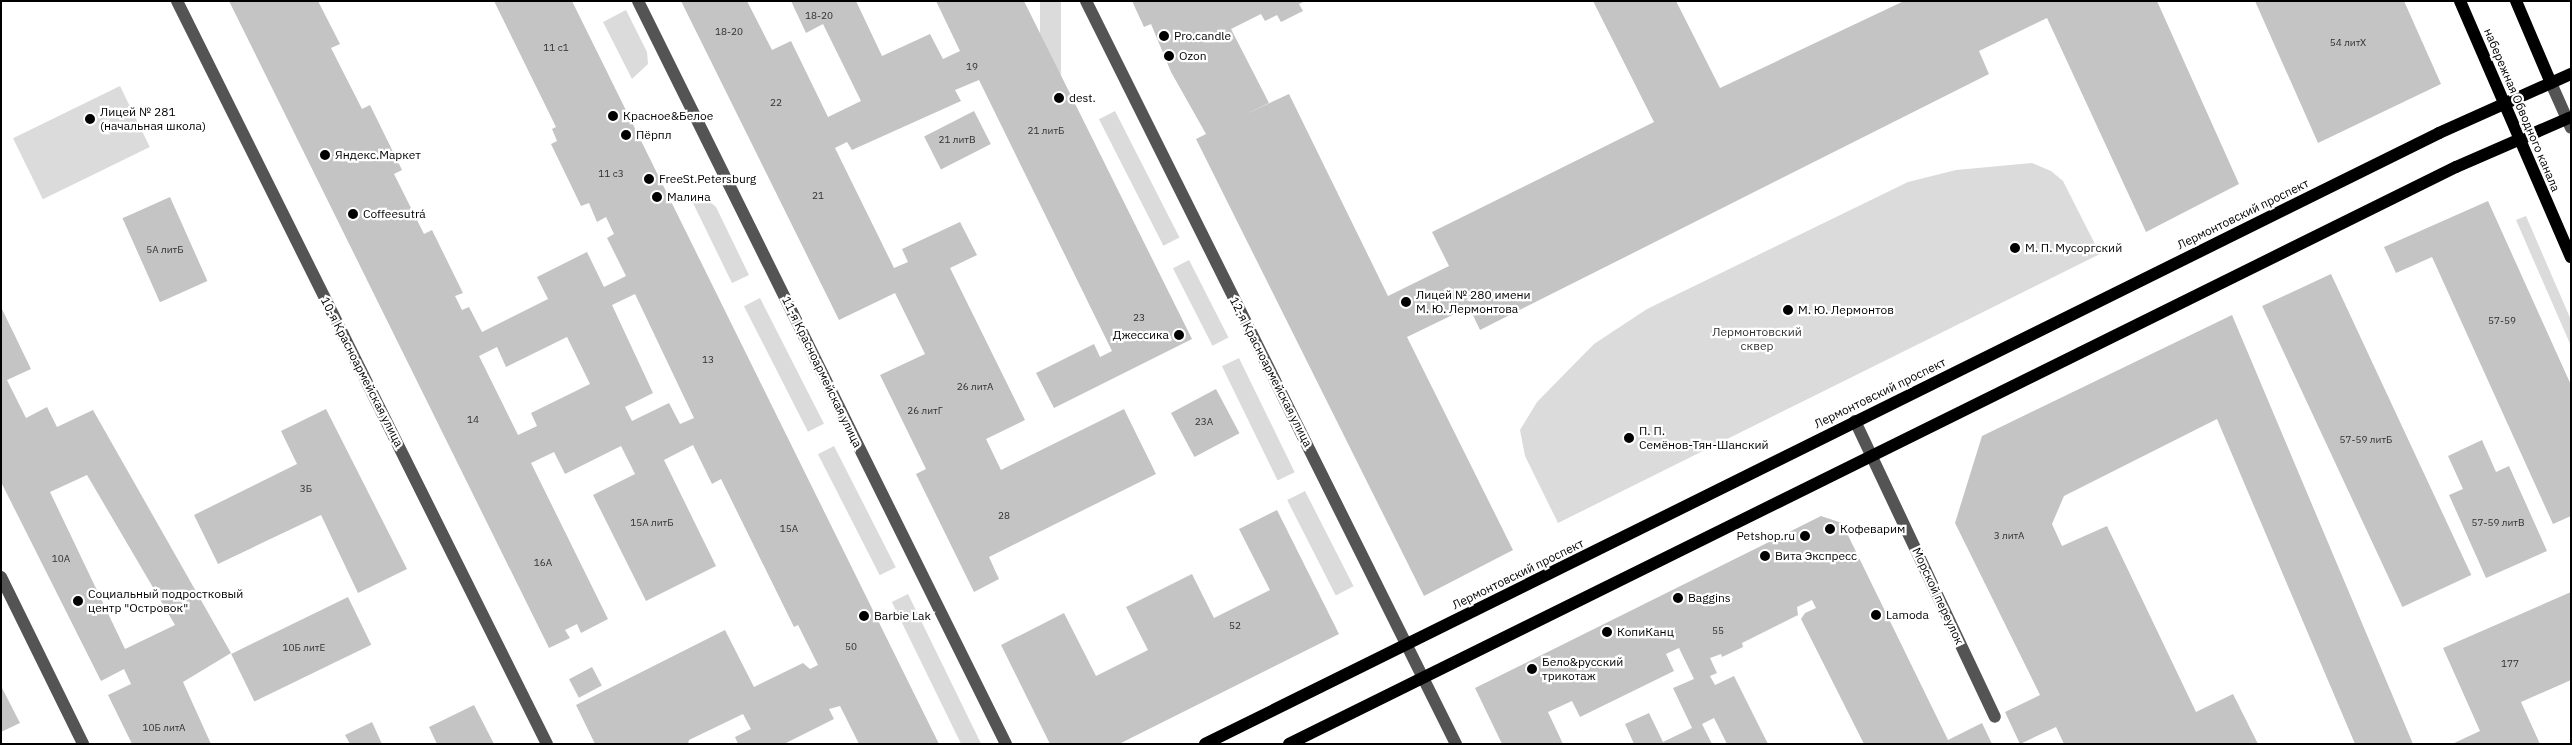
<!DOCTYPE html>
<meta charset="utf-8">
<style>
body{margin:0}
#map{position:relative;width:2572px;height:745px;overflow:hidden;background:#fff;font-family:"IBM Plex Sans",sans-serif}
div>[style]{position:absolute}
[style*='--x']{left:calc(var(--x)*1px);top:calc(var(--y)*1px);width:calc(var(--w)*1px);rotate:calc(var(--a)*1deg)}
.green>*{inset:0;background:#dbdbdb;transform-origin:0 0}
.building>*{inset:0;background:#c4c4c4;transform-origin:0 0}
.minor>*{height:12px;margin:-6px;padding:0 6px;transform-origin:6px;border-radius:6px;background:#545454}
.major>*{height:12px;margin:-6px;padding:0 6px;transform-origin:6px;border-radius:6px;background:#000}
.dots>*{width:14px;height:14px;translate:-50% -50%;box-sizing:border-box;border:2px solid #fff;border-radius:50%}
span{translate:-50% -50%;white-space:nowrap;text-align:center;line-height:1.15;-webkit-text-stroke:4.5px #fff;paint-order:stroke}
.number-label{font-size:10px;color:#313131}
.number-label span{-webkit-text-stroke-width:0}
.poi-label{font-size:12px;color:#000}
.left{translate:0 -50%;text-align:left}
.right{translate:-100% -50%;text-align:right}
.street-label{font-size:12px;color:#000}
.park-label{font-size:12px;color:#323232}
.frame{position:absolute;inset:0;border:2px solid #000;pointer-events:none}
</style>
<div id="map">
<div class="green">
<div style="left:1040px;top:1px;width:21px;height:105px"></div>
<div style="clip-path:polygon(626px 10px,647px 52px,648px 64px,632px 79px,603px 22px)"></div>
<div style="left:120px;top:86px;width:68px;height:119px;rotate:64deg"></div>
<div style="left:1115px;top:111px;width:142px;height:18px;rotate:63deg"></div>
<div style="clip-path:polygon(2032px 163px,2051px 171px,2063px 181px,2100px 254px,1558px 523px,1525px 456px,1520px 430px,1537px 402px,1594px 344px,1647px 309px,1908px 182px,1956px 170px)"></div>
<div style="clip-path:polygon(691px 199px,709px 201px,716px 207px,749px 275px,732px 283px)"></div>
<div style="clip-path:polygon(2526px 216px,2571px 320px,2571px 346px,2516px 220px)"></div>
<div style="left:1189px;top:260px;width:87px;height:18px;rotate:63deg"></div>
<div style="left:760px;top:298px;width:141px;height:18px;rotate:63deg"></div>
<div style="left:1239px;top:358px;width:127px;height:19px;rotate:64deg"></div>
<div style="left:834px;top:446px;width:136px;height:18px;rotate:63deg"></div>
<div style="left:1305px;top:491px;width:107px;height:20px;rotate:63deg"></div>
<div style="left:908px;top:594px;width:167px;height:18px;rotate:64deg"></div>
</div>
<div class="building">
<div style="clip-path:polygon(evenodd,229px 1px,318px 1px,340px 44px,331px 48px,362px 109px,370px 105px,402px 170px,394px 174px,424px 234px,432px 230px,463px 293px,455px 296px,462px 310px,469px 307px,482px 332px,548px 299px,537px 277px,587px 252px,604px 287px,626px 276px,607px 238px,614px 234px,606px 217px,597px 222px,589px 203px,581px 206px,551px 144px,557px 141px,552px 129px,556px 127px,494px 1px,572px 1px,939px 744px,859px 744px,840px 706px,829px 709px,834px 719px,784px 744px,738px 744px,735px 737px,751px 729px,743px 714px,689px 740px,688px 744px,595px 744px,576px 705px,725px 630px,754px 687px,803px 663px,810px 669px,818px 665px,798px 625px,794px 627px,721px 479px,712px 484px,693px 445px,664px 460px,716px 566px,646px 601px,593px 495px,635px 474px,621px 446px,565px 474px,554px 452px,531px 463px,608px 619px,581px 633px,577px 624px,565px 630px,570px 638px,549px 648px,229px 1px,635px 294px,694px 418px,680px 424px,669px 403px,632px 421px,625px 407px,653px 393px,612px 305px,635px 294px,229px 1px,567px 337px,590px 384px,531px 413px,537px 426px,518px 435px,479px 356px,497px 347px,506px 367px,567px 337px)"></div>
<div style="clip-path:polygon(681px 1px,747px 1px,772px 50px,791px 41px,828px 117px,861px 101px,823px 24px,806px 33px,791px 1px,856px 1px,882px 56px,930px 34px,943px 59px,960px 51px,936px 1px,1024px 1px,1192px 339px,1054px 408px,1036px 373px,1094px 344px,1100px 357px,1112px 351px,979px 80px,955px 90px,961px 101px,852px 150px,847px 142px,835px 148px,894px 268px,908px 262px,902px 249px,960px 222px,977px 255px,950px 268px,1025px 420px,986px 439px,1001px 470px,1124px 409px,1156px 474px,989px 557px,999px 579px,974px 592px,916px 474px,926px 469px,880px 375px,925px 354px,895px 293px,839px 320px)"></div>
<div style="clip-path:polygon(1132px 1px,1305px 1px,1299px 4px,1303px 11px,1281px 22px,1277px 15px,1265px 21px,1261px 14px,1231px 29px,1269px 103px,1244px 115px,1289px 94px,1388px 296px,1449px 266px,1432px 232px,1654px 122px,1593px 1px,1676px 1px,1720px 88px,1904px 1px,2157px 1px,2239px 184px,2146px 232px,2047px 18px,1979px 51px,1989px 74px,1480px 330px,1469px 307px,1407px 337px,1513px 550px,1424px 596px,1196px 139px,1206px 134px,1171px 72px,1151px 24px,1144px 27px)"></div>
<div style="clip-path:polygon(2255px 1px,2404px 1px,2441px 84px,2318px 143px)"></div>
<div style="left:974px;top:111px;width:37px;height:56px;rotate:63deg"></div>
<div style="left:170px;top:197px;width:92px;height:52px;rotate:66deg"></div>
<div style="clip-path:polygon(2488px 201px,2571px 385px,2571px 516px,2553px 524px,2432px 257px,2396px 273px,2384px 247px)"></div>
<div style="left:2331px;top:274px;width:332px;height:76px;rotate:65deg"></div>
<div style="clip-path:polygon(evenodd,1px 307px,31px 369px,7px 380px,26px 418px,47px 407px,57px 427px,93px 410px,231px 653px,183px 682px,211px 744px,132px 744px,108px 695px,131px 684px,124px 669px,101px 681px,1px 482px,1px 307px,87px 475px,175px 625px,125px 649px,50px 492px,87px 475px)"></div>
<div style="clip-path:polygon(2232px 315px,2413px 744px,2355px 744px,2217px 419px,2064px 496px,2052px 524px,2062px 546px,2107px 526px,2196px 712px,2233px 694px,2258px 744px,2064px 744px,2056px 727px,2020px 744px,2005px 712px,2040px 695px,1955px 523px,1982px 436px)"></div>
<div style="left:1216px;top:389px;width:50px;height:51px;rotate:62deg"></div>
<div style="clip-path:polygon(326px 409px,407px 569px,358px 593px,321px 515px,218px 564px,194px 515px,297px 464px,281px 431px)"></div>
<div style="clip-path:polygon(2482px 440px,2496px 472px,2509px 466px,2547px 551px,2486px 578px,2449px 495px,2463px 489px,2448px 456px)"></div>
<div style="clip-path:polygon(1277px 510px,1339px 634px,1119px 744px,1050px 744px,1001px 645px,1064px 613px,1096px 676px,1148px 650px,1126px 607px,1192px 574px,1214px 618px,1270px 590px,1239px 529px)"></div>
<div style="clip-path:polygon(1821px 516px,1842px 523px,1948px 740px,1982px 723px,1992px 744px,1864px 744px,1801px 619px,1805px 613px,1816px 608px,1812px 600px,1797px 607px,1798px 615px,1742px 643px,1743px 647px,1722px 657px,1721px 654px,1710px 658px,1717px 673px,1710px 676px,1715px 685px,1734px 676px,1768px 744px,1727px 744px,1714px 718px,1702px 724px,1712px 744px,1634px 744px,1625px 724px,1649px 713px,1663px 742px,1692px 728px,1673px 688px,1694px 679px,1679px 648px,1666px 654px,1674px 671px,1580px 717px,1572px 701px,1548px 712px,1563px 744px,1502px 744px,1475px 688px)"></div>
<div style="clip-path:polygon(2571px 592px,2571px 680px,2521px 702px,2540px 744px,2452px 744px,2480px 731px,2443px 648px)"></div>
<div style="left:348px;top:597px;width:53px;height:130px;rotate:64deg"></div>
<div style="left:592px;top:667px;width:21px;height:26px;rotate:62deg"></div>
<div style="clip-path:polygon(1px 686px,20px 723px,1px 732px)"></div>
<div style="clip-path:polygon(474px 705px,494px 744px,437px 744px,429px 727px)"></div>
<div style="clip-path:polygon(372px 722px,382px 744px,350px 744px,345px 735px)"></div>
</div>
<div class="minor">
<div style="--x:177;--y:1;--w:830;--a:63.53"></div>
<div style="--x:638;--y:1;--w:829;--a:63.65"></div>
<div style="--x:1086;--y:1;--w:830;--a:63.53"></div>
<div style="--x:2551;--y:83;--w:49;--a:66"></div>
<div style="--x:1855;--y:421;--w:327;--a:64.7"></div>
<div style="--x:1;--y:577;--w:186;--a:63.8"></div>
</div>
<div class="major">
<div style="--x:2460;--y:1;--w:279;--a:66.6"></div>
<div style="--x:2516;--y:1;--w:89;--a:66.9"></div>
<div style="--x:1205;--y:744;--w:1377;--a:-26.34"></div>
<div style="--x:2439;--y:133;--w:145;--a:-24.1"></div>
<div style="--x:1289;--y:744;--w:1302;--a:-26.31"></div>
<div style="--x:2456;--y:167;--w:125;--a:-23.5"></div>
</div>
<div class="dots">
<div style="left:1164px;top:36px;background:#000"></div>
<div style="left:1169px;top:56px;background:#000"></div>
<div style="left:1059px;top:98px;background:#000"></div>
<div style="left:613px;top:116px;background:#000"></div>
<div style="left:90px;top:119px;background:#000"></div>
<div style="left:626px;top:135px;background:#000"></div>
<div style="left:325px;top:155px;background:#000"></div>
<div style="left:649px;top:179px;background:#000"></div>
<div style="left:657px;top:197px;background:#000"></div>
<div style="left:353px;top:214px;background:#000"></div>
<div style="left:2015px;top:248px;background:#000"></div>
<div style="left:1406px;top:302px;background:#000"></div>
<div style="left:1788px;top:310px;background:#000"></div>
<div style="left:1179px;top:335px;background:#000"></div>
<div style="left:1629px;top:438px;background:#000"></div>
<div style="left:1830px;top:529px;background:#000"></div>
<div style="left:1805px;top:536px;background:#000"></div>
<div style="left:1765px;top:556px;background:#000"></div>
<div style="left:1678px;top:598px;background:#000"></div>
<div style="left:78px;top:601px;background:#000"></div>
<div style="left:1876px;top:615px;background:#000"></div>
<div style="left:864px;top:616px;background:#000"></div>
<div style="left:1607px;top:632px;background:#000"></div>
<div style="left:1532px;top:669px;background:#000"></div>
</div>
<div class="number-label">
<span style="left:819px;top:16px">18-20</span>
<span style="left:729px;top:32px">18-20</span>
<span style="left:2348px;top:43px">54 литХ</span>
<span style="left:556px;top:48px">11 с1</span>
<span style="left:972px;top:67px">19</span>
<span style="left:776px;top:103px">22</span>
<span style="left:1046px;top:131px">21 литБ</span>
<span style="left:957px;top:140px">21 литВ</span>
<span style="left:611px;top:174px">11 с3</span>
<span style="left:818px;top:196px">21</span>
<span style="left:165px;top:250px">5А литБ</span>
<span style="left:1139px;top:318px">23</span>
<span style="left:2502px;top:321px">57-59</span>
<span style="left:708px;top:360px">13</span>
<span style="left:975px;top:387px">26 литА</span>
<span style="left:925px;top:411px">26 литГ</span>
<span style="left:473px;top:420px">14</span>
<span style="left:1204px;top:422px">23А</span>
<span style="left:2366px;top:440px">57-59 литБ</span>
<span style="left:306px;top:489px">3Б</span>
<span style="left:1004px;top:516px">28</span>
<span style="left:652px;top:523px">15А литБ</span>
<span style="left:2498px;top:523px">57-59 литВ</span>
<span style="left:789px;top:529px">15А</span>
<span style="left:2009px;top:536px">3 литА</span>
<span style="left:61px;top:559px">10А</span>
<span style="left:543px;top:563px">16А</span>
<span style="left:1235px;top:626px">52</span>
<span style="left:1718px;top:631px">55</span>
<span style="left:851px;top:647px">50</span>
<span style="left:304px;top:648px">10Б литЕ</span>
<span style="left:2510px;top:664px">177</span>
<span style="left:164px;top:728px">10Б литА</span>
</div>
<div class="poi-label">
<span class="left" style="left:1174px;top:36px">Pro.candle</span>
<span class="left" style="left:1179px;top:56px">Ozon</span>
<span class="left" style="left:1069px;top:98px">dest.</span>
<span class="left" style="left:100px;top:119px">Лицей № 281<br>(начальная школа)</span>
<span class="left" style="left:623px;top:116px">Красное&amp;Белое</span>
<span class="left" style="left:636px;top:135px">Пёрпл</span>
<span class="left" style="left:335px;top:155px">Яндекс.Маркет</span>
<span class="left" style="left:659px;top:179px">FreeSt.Petersburg</span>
<span class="left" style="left:667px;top:197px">Малина</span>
<span class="left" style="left:363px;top:214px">Coffeesutrá</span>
<span class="left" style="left:2025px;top:248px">М. П. Мусоргский</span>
<span class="left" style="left:1416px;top:302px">Лицей № 280 имени<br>М. Ю. Лермонтова</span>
<span class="left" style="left:1798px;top:310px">М. Ю. Лермонтов</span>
<span class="right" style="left:1169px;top:335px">Джессика</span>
<span class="left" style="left:1639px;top:438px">П. П.<br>Семёнов-Тян-Шанский</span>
<span class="left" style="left:1840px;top:529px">Кофеварим</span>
<span class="right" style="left:1795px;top:536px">Petshop.ru</span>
<span class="left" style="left:1775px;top:556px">Вита Экспресс</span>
<span class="left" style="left:88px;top:601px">Социальный подростковый<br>центр "Островок"</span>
<span class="left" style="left:1688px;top:598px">Baggins</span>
<span class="left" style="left:1886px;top:615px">Lamoda</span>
<span class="left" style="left:874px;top:616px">Barbie Lak</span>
<span class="left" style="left:1617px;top:632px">КопиКанц</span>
<span class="left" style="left:1542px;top:669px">Бело&amp;русский<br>трикотаж</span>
</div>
<div class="street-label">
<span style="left:2522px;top:110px;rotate:67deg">набережная Обводного канала</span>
<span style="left:2243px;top:214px;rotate:-26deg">Лермонтовский проспект</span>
<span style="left:362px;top:372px;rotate:63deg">10-я Красноармейская улица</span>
<span style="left:822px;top:372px;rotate:64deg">11-я Красноармейская улица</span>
<span style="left:1271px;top:372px;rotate:63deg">12-я Красноармейская улица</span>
<span style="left:1880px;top:393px;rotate:-26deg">Лермонтовский проспект</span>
<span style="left:1518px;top:574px;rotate:-26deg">Лермонтовский проспект</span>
<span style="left:1938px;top:596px;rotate:65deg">Морской переулок</span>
</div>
<div class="park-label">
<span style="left:1757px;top:339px">Лермонтовский<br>сквер</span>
</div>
<div class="frame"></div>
</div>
